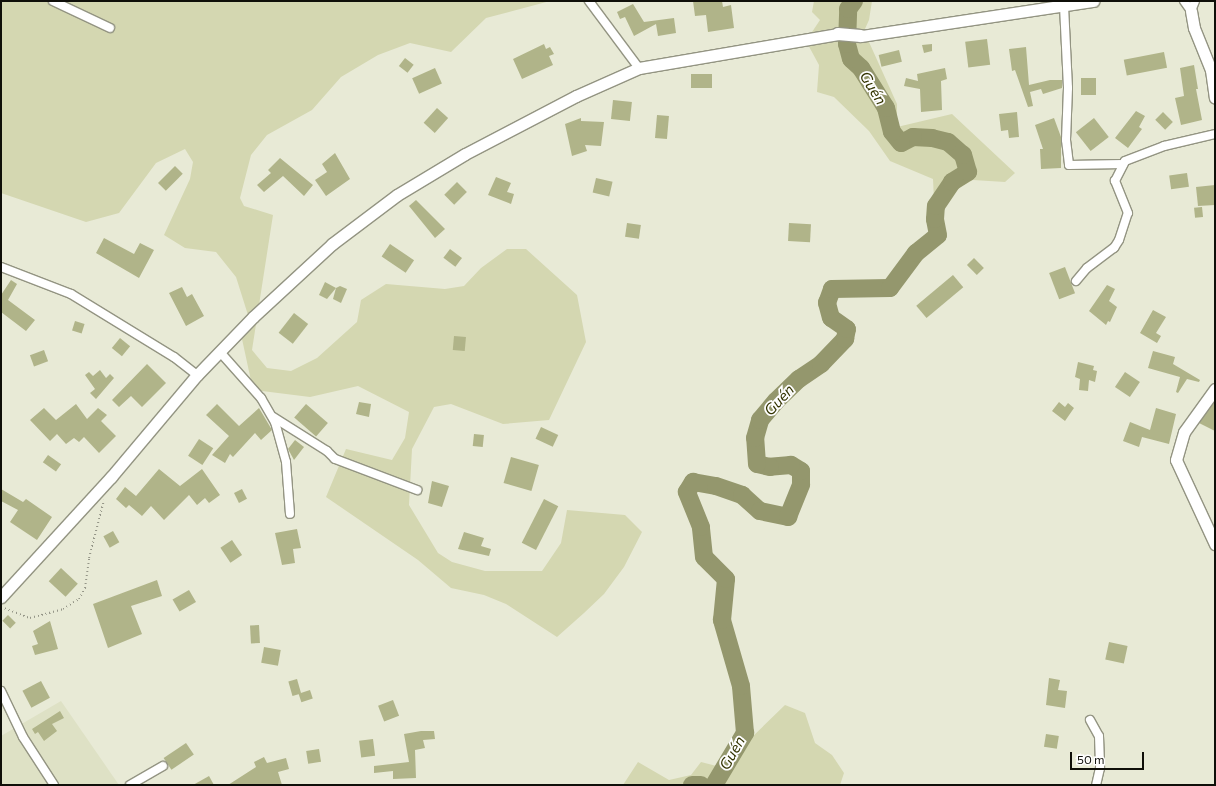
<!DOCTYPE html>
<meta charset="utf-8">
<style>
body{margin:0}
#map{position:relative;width:1216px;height:786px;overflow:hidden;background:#e8ead6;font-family:Commissioner,sans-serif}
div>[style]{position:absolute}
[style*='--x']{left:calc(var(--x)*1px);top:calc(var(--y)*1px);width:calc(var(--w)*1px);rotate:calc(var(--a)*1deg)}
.built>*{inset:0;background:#dee1c5}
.green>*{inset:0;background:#d4d7b1}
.river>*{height:18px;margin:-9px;padding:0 9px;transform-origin:9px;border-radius:9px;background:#94976d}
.building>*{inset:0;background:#b0b489;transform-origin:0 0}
.path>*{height:2px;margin-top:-1px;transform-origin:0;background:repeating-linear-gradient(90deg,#959688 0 1px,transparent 0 4px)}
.roads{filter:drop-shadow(1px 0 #939482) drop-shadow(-1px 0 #939482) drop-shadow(0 1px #939482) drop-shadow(0 -1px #939482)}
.street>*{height:8px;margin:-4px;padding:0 4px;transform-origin:4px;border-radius:4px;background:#fff}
.secondary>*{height:11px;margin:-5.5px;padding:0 5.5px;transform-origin:5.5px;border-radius:5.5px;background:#fff}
.primary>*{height:12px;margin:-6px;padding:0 6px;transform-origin:6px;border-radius:6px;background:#fff}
span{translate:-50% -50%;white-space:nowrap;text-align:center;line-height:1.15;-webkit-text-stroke:3.5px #fff;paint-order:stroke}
.water-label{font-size:15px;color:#333400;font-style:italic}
.frame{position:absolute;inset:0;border:2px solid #0f0f09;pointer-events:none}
.scale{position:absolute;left:1070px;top:752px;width:74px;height:18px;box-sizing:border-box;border:2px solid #0f0f09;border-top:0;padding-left:5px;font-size:12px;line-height:14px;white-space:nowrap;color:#0f0f09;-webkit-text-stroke:3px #fff;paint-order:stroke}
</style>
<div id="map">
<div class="built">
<div style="clip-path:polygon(61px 701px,119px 785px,1px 785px,1px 736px)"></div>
</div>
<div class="green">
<div style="clip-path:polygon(1px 1px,550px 1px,486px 18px,451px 52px,410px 43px,378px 55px,341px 77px,312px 110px,267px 135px,251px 155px,240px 198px,244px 206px,273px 215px,252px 350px,267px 368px,291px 371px,317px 358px,357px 322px,361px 300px,386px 284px,445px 289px,464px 286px,481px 268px,507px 249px,526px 249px,577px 295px,586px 342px,549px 420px,503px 424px,451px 404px,434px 407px,412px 449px,409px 505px,438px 553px,452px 562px,485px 571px,542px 571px,561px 543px,567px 510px,625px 515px,642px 532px,624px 567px,604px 594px,584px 613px,557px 637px,506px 604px,484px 595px,451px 588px,418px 560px,326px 497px,346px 449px,392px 460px,405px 438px,409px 412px,358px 386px,310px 397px,253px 390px,242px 339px,248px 315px,236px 277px,216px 252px,185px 248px,164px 235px,190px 179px,193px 162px,185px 149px,156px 163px,119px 213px,86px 222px,1px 193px)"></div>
<div style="clip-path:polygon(814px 1px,872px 1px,869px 20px,864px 31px,897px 104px,897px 127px,952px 114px,1015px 173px,1005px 182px,973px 180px,934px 201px,933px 179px,890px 161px,869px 131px,834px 97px,817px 92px,819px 65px,806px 41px,820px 20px,812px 12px)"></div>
<div style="clip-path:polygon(785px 705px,805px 713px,815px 743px,832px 755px,844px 773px,840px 785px,623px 785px,638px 762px,669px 780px,691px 775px,701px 762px,732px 770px,750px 739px)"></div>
</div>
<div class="river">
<div style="--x:692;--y:785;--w:9;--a:0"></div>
<div style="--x:714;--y:785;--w:61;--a:-59.2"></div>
<div style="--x:745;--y:733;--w:47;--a:-94.9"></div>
<div style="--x:741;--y:686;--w:69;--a:-106.1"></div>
<div style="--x:722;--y:620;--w:41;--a:-84.4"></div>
<div style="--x:726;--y:579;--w:31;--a:-135"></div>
<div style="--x:704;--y:557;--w:30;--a:-96"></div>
<div style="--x:701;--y:527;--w:38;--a:-112"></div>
<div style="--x:687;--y:492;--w:12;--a:-59"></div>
<div style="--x:693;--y:482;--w:23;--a:10"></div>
<div style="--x:716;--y:486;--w:28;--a:19"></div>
<div style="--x:742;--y:495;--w:24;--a:42"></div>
<div style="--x:760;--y:511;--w:29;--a:12"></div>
<div style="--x:788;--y:517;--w:35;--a:-68"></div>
<div style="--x:801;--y:484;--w:13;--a:-90"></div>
<div style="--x:801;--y:471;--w:12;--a:-149"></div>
<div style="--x:791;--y:465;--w:21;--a:175"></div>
<div style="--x:770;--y:467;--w:13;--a:-167"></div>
<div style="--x:757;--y:464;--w:26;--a:-94"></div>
<div style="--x:755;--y:438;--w:19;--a:-74"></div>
<div style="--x:760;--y:420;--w:25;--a:-50"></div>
<div style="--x:776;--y:401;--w:32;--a:-44"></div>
<div style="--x:799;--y:379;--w:27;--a:-34"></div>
<div style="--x:821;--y:364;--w:35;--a:-46"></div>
<div style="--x:845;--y:339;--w:10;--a:-79"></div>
<div style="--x:847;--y:329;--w:19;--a:-145"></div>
<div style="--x:831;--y:318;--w:16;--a:-105"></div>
<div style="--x:827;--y:303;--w:15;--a:-70"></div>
<div style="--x:832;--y:289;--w:58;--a:-1"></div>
<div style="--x:890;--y:288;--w:44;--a:-53.4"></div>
<div style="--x:916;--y:253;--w:28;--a:-39"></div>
<div style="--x:938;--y:235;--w:16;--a:-101"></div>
<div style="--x:935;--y:219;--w:13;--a:-86"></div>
<div style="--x:936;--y:206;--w:29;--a:-56"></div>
<div style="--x:952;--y:182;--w:19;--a:-32"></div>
<div style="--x:968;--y:172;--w:18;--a:-106"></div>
<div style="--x:963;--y:155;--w:20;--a:-139"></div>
<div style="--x:948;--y:142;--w:16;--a:-166"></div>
<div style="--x:932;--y:138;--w:19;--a:-177"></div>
<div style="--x:913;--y:137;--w:13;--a:153"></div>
<div style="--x:901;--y:143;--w:14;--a:-129"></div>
<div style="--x:892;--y:132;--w:25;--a:-104"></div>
<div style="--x:886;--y:108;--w:47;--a:-122"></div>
<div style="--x:861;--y:68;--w:13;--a:-138"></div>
<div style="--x:851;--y:59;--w:16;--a:-105"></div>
<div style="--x:847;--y:44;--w:35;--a:-88"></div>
<div style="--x:848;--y:9;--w:10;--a:-53"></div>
</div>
<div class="building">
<div style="clip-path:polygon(693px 1px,722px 1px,723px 7px,731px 5px,734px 28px,708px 32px,706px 15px,695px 16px)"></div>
<div style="clip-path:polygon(633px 4px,644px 22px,674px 18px,676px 33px,658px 36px,656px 24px,634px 36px,625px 17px,620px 19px,617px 12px)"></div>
<div style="left:987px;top:39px;width:26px;height:22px;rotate:83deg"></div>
<div style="clip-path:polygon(544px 44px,546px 49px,550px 47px,554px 54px,549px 56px,553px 65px,522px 79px,513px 59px)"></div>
<div style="clip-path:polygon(932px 44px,932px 51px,924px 53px,922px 45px)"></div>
<div style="clip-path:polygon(1026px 47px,1029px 85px,1050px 80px,1062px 80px,1062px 88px,1043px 94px,1041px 89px,1030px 92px,1033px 106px,1028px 107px,1015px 70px,1012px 71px,1009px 49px)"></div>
<div style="left:899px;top:50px;width:12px;height:21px;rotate:76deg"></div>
<div style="left:1164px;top:52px;width:16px;height:41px;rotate:79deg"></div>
<div style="left:405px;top:58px;width:11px;height:10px;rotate:38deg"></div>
<div style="clip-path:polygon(1194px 65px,1198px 89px,1196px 89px,1202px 120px,1181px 125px,1175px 98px,1184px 96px,1180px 68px)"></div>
<div style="left:435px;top:68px;width:17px;height:25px;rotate:66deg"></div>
<div style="clip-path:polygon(945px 68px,947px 79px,941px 81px,942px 110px,921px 112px,920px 89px,904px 86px,906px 78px,918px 81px,917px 74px)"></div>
<div style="left:712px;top:74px;width:14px;height:21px;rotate:90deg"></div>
<div style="left:1081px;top:78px;width:15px;height:17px"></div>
<div style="left:613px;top:100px;width:19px;height:19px;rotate:6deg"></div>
<div style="left:437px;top:108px;width:15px;height:20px;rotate:42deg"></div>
<div style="clip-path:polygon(1136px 111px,1145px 116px,1139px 127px,1142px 129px,1128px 148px,1115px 138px)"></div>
<div style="clip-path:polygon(1017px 112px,1019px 137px,1009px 138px,1008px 130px,1001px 131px,999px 114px)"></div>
<div style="left:1163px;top:112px;width:14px;height:11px;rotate:45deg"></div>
<div style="left:657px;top:115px;width:12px;height:23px;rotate:5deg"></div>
<div style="clip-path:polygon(581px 118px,581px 121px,604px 122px,601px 146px,585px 145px,587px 151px,572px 156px,565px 124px)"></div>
<div style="clip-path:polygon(1054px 118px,1061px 137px,1061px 168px,1041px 169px,1040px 149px,1043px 149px,1035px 125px)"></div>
<div style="left:1094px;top:118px;width:24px;height:23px;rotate:52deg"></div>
<div style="clip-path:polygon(335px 153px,350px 179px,326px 196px,315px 180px,327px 172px,322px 164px)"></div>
<div style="clip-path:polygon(280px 158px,313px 185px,304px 196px,283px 176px,264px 192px,257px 185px,271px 173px,268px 170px)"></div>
<div style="left:175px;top:166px;width:11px;height:24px;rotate:45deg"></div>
<div style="left:1187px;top:173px;width:14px;height:18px;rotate:82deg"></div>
<div style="clip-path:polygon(496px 177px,511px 183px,507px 192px,514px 194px,511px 204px,488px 195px)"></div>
<div style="left:596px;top:178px;width:17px;height:15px;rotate:13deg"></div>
<div style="left:457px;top:182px;width:14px;height:18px;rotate:45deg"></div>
<div style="clip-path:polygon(1215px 185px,1215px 205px,1198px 206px,1196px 187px)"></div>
<div style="clip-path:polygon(416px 200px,445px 229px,435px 238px,409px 206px)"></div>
<div style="left:1202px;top:207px;width:10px;height:8px;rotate:84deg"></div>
<div style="left:627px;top:223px;width:14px;height:14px;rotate:8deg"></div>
<div style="left:789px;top:223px;width:22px;height:18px;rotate:3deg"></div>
<div style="clip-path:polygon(104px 238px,134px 254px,140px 243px,154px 250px,139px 278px,96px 253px)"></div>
<div style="left:390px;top:244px;width:29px;height:15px;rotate:34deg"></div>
<div style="left:450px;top:249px;width:15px;height:11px;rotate:37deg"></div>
<div style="left:974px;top:258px;width:14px;height:10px;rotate:45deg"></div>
<div style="left:1065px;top:267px;width:28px;height:17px;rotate:69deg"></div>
<div style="left:953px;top:275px;width:16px;height:48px;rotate:50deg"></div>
<div style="clip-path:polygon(11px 280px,17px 284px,8px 300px,35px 320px,26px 331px,1px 312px,1px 295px)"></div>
<div style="clip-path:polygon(325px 282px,336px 288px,327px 299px,319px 295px)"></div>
<div style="clip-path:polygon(1107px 285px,1115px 289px,1109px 301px,1117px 307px,1110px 322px,1108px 321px,1106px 325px,1089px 311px)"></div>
<div style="clip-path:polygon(340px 286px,347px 289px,341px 303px,333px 299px,336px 288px)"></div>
<div style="clip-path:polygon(182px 287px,187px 297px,192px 294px,204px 316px,186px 326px,169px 293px)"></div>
<div style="clip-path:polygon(1153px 310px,1166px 317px,1156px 333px,1161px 336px,1157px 343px,1140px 333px)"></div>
<div style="left:294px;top:313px;width:18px;height:25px;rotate:38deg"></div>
<div style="left:75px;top:321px;width:10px;height:10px;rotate:17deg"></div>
<div style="left:454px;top:336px;width:12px;height:14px;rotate:5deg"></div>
<div style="left:120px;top:338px;width:13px;height:13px;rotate:39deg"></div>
<div style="left:44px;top:350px;width:12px;height:15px;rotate:70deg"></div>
<div style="clip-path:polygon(1153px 351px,1175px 357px,1173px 364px,1200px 380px,1199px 382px,1187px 379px,1178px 393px,1176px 392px,1180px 377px,1148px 368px)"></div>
<div style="clip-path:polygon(1078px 362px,1094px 366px,1093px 370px,1097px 371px,1095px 382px,1089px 380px,1088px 391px,1079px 390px,1080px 379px,1075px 377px)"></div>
<div style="clip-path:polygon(147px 364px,166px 383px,142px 407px,131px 396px,119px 407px,112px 400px)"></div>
<div style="clip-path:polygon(100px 370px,106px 378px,100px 384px,110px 374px,114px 378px,96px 399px,90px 393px,95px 389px,85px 375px,89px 372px,93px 376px)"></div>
<div style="left:1125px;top:372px;width:18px;height:18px;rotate:34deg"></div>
<div style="clip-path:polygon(1215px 401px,1215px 431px,1199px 423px)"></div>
<div style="clip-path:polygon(359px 402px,371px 404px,369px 417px,356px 414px)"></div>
<div style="clip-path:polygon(1059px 402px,1065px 407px,1068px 403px,1074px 408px,1065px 421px,1052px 411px)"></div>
<div style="clip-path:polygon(76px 404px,87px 419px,98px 408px,107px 415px,101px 421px,116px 436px,99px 453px,84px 437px,79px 442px,74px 438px,66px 444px,57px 434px,50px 441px,30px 420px,44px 408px,56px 420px)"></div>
<div style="clip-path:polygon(217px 404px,239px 426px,259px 408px,272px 430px,261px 440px,255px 433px,233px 457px,230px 454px,225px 463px,212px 455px,229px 436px,206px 415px)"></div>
<div style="left:306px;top:404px;width:29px;height:18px;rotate:41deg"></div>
<div style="clip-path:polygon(1156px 408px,1176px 414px,1169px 444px,1142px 437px,1139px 447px,1123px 441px,1130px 422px,1150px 430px)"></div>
<div style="left:541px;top:427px;width:19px;height:13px;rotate:25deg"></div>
<div style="left:474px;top:434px;width:10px;height:12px;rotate:6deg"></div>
<div style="left:199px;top:439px;width:17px;height:20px;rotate:33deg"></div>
<div style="clip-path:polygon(295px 440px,304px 447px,294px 460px,288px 449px)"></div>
<div style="left:48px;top:455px;width:16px;height:9px;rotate:35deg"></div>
<div style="left:511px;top:457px;width:29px;height:27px;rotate:16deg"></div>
<div style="clip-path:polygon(159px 469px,180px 486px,202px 469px,220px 495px,209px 503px,205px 498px,197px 505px,189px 495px,164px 520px,151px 506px,142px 516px,129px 505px,126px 508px,116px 499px,125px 487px,136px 496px)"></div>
<div style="clip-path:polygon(432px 481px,449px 486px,442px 507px,428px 503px)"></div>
<div style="clip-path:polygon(1px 489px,23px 502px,26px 499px,52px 517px,37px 540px,10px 522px,18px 510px,1px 501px)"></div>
<div style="left:242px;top:489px;width:11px;height:9px;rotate:63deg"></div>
<div style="left:544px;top:499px;width:16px;height:49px;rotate:27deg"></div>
<div style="clip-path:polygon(297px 529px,301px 548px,293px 549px,295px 563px,282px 565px,275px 533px)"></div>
<div style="left:113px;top:531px;width:13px;height:11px;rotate:61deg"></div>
<div style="clip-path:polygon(464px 532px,484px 538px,481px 546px,491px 549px,489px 556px,458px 549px)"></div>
<div style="left:232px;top:540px;width:18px;height:14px;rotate:56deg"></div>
<div style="left:61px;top:568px;width:23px;height:18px;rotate:43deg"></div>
<div style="clip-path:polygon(157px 580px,162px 596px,131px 606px,142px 634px,108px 648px,93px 604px)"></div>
<div style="left:189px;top:590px;width:14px;height:19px;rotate:60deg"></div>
<div style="left:8px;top:615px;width:11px;height:8px;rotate:45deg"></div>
<div style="clip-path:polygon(50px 621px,58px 649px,35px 655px,32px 646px,38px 644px,33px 631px)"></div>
<div style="left:259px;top:625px;width:18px;height:9px;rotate:87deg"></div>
<div style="left:1109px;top:642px;width:19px;height:18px;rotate:12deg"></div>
<div style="left:264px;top:647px;width:17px;height:16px;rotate:10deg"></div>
<div style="clip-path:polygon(1049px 678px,1060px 680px,1058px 690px,1067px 691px,1065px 708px,1046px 705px)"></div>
<div style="left:297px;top:679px;width:15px;height:9px;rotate:74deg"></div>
<div style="left:41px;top:681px;width:19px;height:21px;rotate:62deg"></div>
<div style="left:310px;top:690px;width:9px;height:12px;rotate:72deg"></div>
<div style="left:393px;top:700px;width:17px;height:16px;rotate:69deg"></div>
<div style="clip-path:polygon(60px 711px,64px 718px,52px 724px,57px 731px,44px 741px,38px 732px,35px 734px,32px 729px)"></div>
<div style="clip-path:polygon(421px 731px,434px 731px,435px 739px,423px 740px,425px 748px,415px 750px,416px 778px,393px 779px,393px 771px,374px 773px,374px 766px,409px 762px,404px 734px)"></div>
<div style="left:1046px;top:734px;width:13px;height:13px;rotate:9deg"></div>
<div style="left:373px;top:739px;width:17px;height:14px;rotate:83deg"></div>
<div style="left:186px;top:743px;width:14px;height:27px;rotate:56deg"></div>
<div style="left:319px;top:749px;width:13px;height:13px;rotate:81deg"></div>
<div style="clip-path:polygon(264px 757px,267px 763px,286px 758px,289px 769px,278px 772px,282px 785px,228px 785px,256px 767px,254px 762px)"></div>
<div style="clip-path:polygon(209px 776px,214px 785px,193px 785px)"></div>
</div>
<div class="path">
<div style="--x:1;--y:607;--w:31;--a:21"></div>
<div style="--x:30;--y:618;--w:34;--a:-15"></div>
<div style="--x:63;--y:609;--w:19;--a:-32"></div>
<div style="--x:79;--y:599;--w:13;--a:-61"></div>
<div style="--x:85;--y:588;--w:30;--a:-82"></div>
<div style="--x:89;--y:558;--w:60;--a:-75.5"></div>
</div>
<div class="roads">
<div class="street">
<div style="--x:53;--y:1;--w:63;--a:25.3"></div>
<div style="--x:589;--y:1;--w:84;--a:53.3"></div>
<div style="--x:1184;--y:1;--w:12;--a:55"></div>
<div style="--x:1064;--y:6;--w:82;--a:87.2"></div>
<div style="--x:1068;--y:88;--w:52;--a:92.2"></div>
<div style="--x:1066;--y:140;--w:25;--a:83"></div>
<div style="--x:1069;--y:165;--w:54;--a:-1.1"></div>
<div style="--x:1191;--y:11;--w:11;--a:-68"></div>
<div style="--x:1;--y:267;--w:75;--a:21.1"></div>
<div style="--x:71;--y:294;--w:121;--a:31.5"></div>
<div style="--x:174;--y:357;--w:29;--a:38"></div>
<div style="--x:1076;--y:281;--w:17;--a:-50"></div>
<div style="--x:1087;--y:268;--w:34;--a:-37"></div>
<div style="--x:1114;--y:248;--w:9;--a:-58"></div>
<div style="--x:1119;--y:240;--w:28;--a:-72"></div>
<div style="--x:1128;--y:213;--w:35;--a:-112"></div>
<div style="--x:1115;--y:181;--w:22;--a:-63"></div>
<div style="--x:1125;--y:161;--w:42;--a:-21"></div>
<div style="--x:1164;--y:146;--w:52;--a:-13.2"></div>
<div style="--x:220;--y:352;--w:62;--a:48.3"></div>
<div style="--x:261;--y:398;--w:28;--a:60"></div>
<div style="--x:275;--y:422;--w:41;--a:74.6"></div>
<div style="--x:286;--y:462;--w:52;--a:85.6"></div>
<div style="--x:273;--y:417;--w:64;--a:32.2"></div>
<div style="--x:327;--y:451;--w:11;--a:45"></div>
<div style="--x:335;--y:459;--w:88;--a:20.7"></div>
<div style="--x:1;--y:691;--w:51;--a:64.4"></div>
<div style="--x:23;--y:737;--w:57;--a:57.1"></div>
<div style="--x:1090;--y:720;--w:18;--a:61"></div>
<div style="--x:1099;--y:736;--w:32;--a:88"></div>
<div style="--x:1100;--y:768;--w:17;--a:103"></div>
<div style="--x:130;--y:785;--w:38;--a:-30"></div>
</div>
<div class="secondary">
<div style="--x:1191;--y:11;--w:17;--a:80"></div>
<div style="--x:1194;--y:28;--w:45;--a:68"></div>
<div style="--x:1211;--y:70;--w:28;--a:82"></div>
<div style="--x:861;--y:36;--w:235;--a:-8.6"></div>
<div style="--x:1215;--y:389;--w:53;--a:125.8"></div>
<div style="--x:1184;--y:432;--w:29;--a:106"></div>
<div style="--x:1176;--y:460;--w:93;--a:65.1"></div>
<div style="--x:1;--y:597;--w:163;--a:-47.5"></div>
<div style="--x:111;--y:477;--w:133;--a:-49.9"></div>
<div style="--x:197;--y:375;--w:81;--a:-46"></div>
<div style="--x:253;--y:317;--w:108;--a:-42.7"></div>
<div style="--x:332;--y:244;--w:81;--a:-37"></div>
<div style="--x:397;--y:195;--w:79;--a:-31.1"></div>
<div style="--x:465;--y:154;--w:125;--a:-27.6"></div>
<div style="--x:576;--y:96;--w:69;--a:-24"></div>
<div style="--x:639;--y:68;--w:202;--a:-9.7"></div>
</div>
<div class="primary">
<div style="--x:838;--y:34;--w:23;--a:5"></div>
</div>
</div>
<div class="water-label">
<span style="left:873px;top:88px;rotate:58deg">Guén</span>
<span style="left:779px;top:400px;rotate:-47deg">Guén</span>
<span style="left:732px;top:753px;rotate:-61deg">Guén</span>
</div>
<div class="frame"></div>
<div class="scale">50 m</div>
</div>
